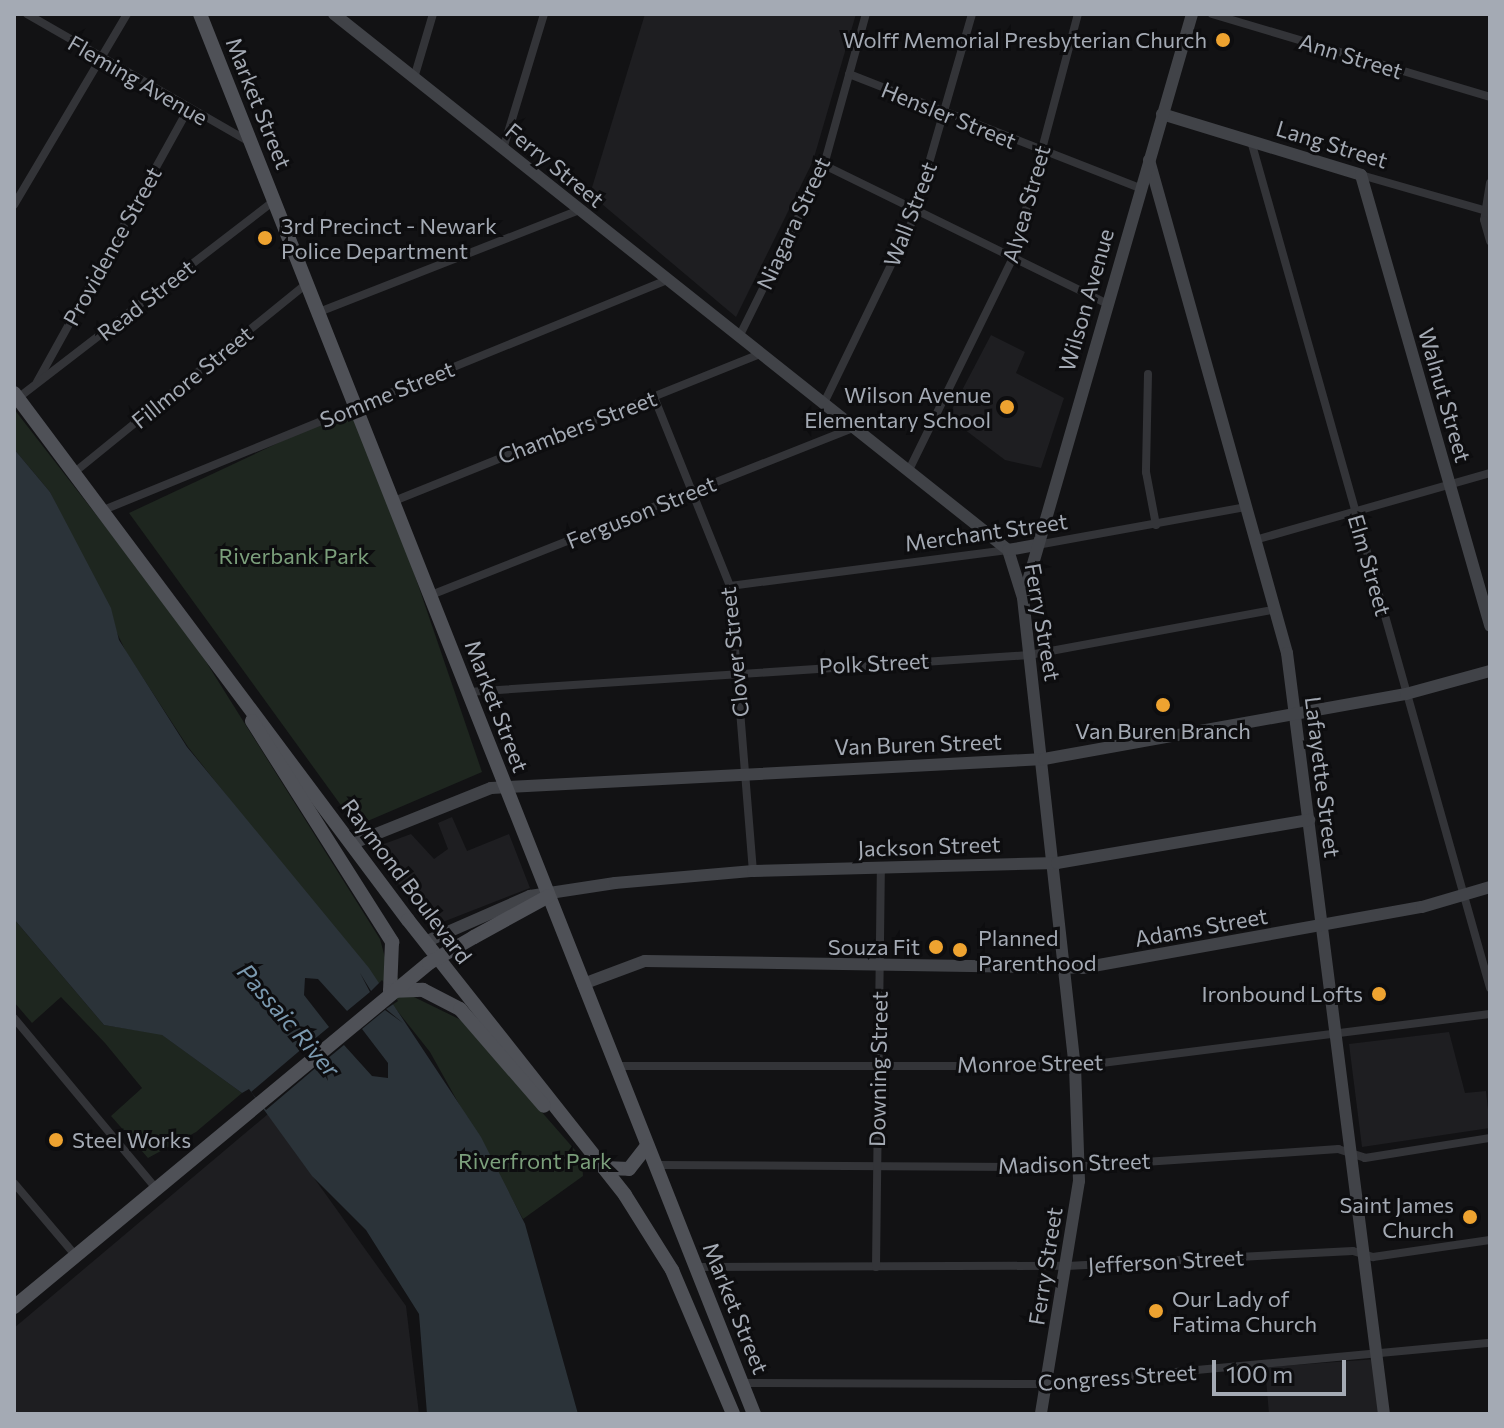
<!DOCTYPE html>
<style>
body{margin:0}
#map{position:relative;width:1504px;height:1428px;overflow:hidden;background:#121214;font-family:Commissioner,sans-serif}
div>[style]{position:absolute}
[style*='--x']{left:calc(var(--x)*1px);top:calc(var(--y)*1px);width:calc(var(--w)*1px);rotate:calc(var(--a)*1deg)}
.built>*{inset:0;background:#1e1e21}
.green>*{inset:0;background:#1e261f}
.water>*{inset:0;background:#2b3339}
.pier>*{inset:0;background:#121214}
.street>*{height:8px;margin:-4px;padding:0 4px;transform-origin:4px;border-radius:4px;background:#333438}
.secondary>*{height:12px;margin:-6px;padding:0 6px;transform-origin:6px;border-radius:6px;background:#414348}
.primary>*{height:14px;margin:-7px;padding:0 7px;transform-origin:7px;border-radius:7px;background:#4f5157}
.primary-bridge>*{height:14px;margin:-7px;padding:0 7px;transform-origin:7px;border-radius:7px;background:#4f5157}
.dots>*{width:22px;height:22px;translate:-50% -50%;box-sizing:border-box;border:4px solid #0d0d0f;border-radius:50%}
span{translate:-50% -50%;white-space:nowrap;text-align:center;line-height:1.15;-webkit-text-stroke:6px #0d0d0f;paint-order:stroke}
.poi-label{font-size:22px;color:#a4aab4}
.right{translate:-100% -50%;text-align:right}
.left{translate:0 -50%;text-align:left}
.street-label{font-size:22px;color:#a4aab4}
.park-label{font-size:22px;color:#7b9f7b}
.water-label{font-size:24px;color:#7b99af;font-style:italic}
.frame{position:absolute;inset:0;border:16px solid #a4aab4;pointer-events:none}
.scale{position:absolute;left:1212px;top:1360px;width:134px;height:36px;box-sizing:border-box;border:4px solid #a4aab4;border-top:0;padding-left:10px;font-size:24px;line-height:28px;white-space:nowrap;color:#a4aab4;-webkit-text-stroke:6px #0d0d0f;paint-order:stroke}
</style>
<div id="map">
<div class="built">
<div style="clip-path:polygon(645px 14px,856px 14px,813px 161px,736px 317px,590px 194px)"></div>
<div style="clip-path:polygon(991px 335px,1025px 352px,1016px 373px,1064px 398px,1041px 468px,1005px 460px,948px 417px)"></div>
<div style="clip-path:polygon(452px 817px,467px 851px,509px 834px,530px 888px,430px 927px,373px 848px,411px 834px,434px 859px,448px 849px,438px 823px)"></div>
<div style="clip-path:polygon(1449px 1032px,1465px 1093px,1486px 1091px,1490px 1128px,1362px 1147px,1349px 1044px)"></div>
<div style="clip-path:polygon(268px 1114px,406px 1306px,419px 1414px,14px 1414px,14px 1328px)"></div>
<div style="clip-path:polygon(1377px 1359px,1384px 1414px,1269px 1414px,1265px 1367px)"></div>
</div>
<div class="green">
<div style="clip-path:polygon(357px 406px,482px 772px,356px 826px,129px 513px)"></div>
<div style="clip-path:polygon(14px 409px,188px 633px,380px 939px,387px 965px,414px 997px,461px 1020px,582px 1158px,583px 1176px,523px 1219px,430px 1052px,188px 747px,126px 652px,50px 492px,14px 449px)"></div>
<div style="clip-path:polygon(14px 919px,104px 1025px,161px 1034px,242px 1093px,196px 1132px,148px 1158px,111px 1116px,142px 1088px,105px 1043px,61px 997px,32px 1023px,14px 1002px)"></div>
</div>
<div class="water">
<div style="clip-path:polygon(14px 449px,50px 492px,111px 608px,119px 640px,187px 747px,369px 968px,481px 1137px,525px 1224px,578px 1414px,427px 1414px,419px 1314px,366px 1230px,312px 1176px,249px 1089px,242px 1093px,162px 1035px,104px 1025px,14px 919px)"></div>
</div>
<div class="pier">
<div style="clip-path:polygon(360px 973px,371px 991px,382px 980px,398px 1001px,386px 1009px,403px 1023px,385px 1010px,362px 1029px,388px 1063px,388px 1078px,372px 1076px,344px 1045px,321px 1064px,327px 1075px,328px 1081px,319px 1065px,266px 1110px,251px 1092px,304px 1047px,290px 1036px,306px 1046px,329px 1027px,304px 995px,305px 978px,318px 979px,347px 1011px,370px 992px)"></div>
</div>
<div class="street">
<div style="--x:27;--y:14;--w:257;--a:29.9"></div>
<div style="--x:1212;--y:14;--w:290;--a:16.6"></div>
<div style="--x:849;--y:74;--w:313;--a:21.4"></div>
<div style="--x:414;--y:78;--w:67;--a:-73.5"></div>
<div style="--x:1251;--y:141;--w:880;--a:74.24"></div>
<div style="--x:503;--y:149;--w:141;--a:-73.1"></div>
<div style="--x:824;--y:165;--w:314;--a:26.1"></div>
<div style="--x:1361;--y:175;--w:134;--a:16"></div>
<div style="--x:1490;--y:183;--w:37;--a:99"></div>
<div style="--x:1484;--y:220;--w:22;--a:74"></div>
<div style="--x:14;--y:205;--w:222;--a:-59.4"></div>
<div style="--x:319;--y:312;--w:279;--a:-21.4"></div>
<div style="--x:739;--y:337;--w:192;--a:-63.7"></div>
<div style="--x:824;--y:165;--w:157;--a:-74.5"></div>
<div style="--x:1148;--y:374;--w:98;--a:91.2"></div>
<div style="--x:1146;--y:472;--w:54;--a:79.3"></div>
<div style="--x:37;--y:382;--w:311;--a:-61"></div>
<div style="--x:654;--y:397;--w:204;--a:68.1"></div>
<div style="--x:730;--y:586;--w:286;--a:85.4"></div>
<div style="--x:18;--y:398;--w:323;--a:-37.6"></div>
<div style="--x:823;--y:405;--w:203;--a:-64.1"></div>
<div style="--x:912;--y:222;--w:216;--a:-73.9"></div>
<div style="--x:76;--y:471;--w:298;--a:-39.1"></div>
<div style="--x:908;--y:472;--w:238;--a:-63.9"></div>
<div style="--x:1013;--y:258;--w:253;--a:-75.1"></div>
<div style="--x:394;--y:501;--w:393;--a:-21.9"></div>
<div style="--x:106;--y:509;--w:606;--a:-22.21"></div>
<div style="--x:1255;--y:540;--w:244;--a:-15.9"></div>
<div style="--x:1037;--y:545;--w:213;--a:-10.3"></div>
<div style="--x:730;--y:586;--w:280;--a:-7.4"></div>
<div style="--x:431;--y:595;--w:453;--a:-21.6"></div>
<div style="--x:468;--y:692;--w:562;--a:-3.77"></div>
<div style="--x:1029;--y:655;--w:251;--a:-10.5"></div>
<div style="--x:14;--y:1018;--w:220;--a:50.2"></div>
<div style="--x:616;--y:1066;--w:462;--a:0"></div>
<div style="--x:1078;--y:1066;--w:415;--a:-7.2"></div>
<div style="--x:655;--y:1165;--w:414;--a:0.3"></div>
<div style="--x:1069;--y:1167;--w:270;--a:-3.8"></div>
<div style="--x:1338;--y:1149;--w:28;--a:18"></div>
<div style="--x:1365;--y:1158;--w:127;--a:-9.1"></div>
<div style="--x:14;--y:1183;--w:94;--a:49.7"></div>
<div style="--x:695;--y:1267;--w:372;--a:-0.2"></div>
<div style="--x:1067;--y:1266;--w:286;--a:-3"></div>
<div style="--x:1353;--y:1251;--w:21;--a:17"></div>
<div style="--x:1373;--y:1257;--w:118;--a:-8.3"></div>
<div style="--x:876;--y:1267;--w:397;--a:-89.3"></div>
<div style="--x:743;--y:1383;--w:303;--a:0.2"></div>
<div style="--x:1046;--y:1384;--w:446;--a:-5.3"></div>
</div>
<div class="secondary">
<div style="--x:334;--y:14;--w:861;--a:38.49"></div>
<div style="--x:1008;--y:550;--w:50;--a:72.6"></div>
<div style="--x:1023;--y:598;--w:471;--a:83.7"></div>
<div style="--x:1075;--y:1066;--w:115;--a:88"></div>
<div style="--x:1079;--y:1181;--w:236;--a:99.3"></div>
<div style="--x:1162;--y:114;--w:208;--a:17"></div>
<div style="--x:1361;--y:175;--w:469;--a:74"></div>
<div style="--x:1149;--y:160;--w:512;--a:74.36"></div>
<div style="--x:1287;--y:653;--w:767;--a:82.74"></div>
<div style="--x:1008;--y:550;--w:29;--a:-10"></div>
<div style="--x:1024;--y:595;--w:605;--a:-73.87"></div>
<div style="--x:351;--y:844;--w:151;--a:-21.8"></div>
<div style="--x:491;--y:788;--w:554;--a:-3"></div>
<div style="--x:1044;--y:759;--w:368;--a:-10.2"></div>
<div style="--x:1406;--y:694;--w:87;--a:-15.3"></div>
<div style="--x:425;--y:942;--w:115;--a:-23.7"></div>
<div style="--x:530;--y:896;--w:86;--a:-8.7"></div>
<div style="--x:615;--y:883;--w:139;--a:-5"></div>
<div style="--x:753;--y:871;--w:304;--a:-1.5"></div>
<div style="--x:1057;--y:863;--w:256;--a:-9.7"></div>
<div style="--x:583;--y:984;--w:66;--a:-20.4"></div>
<div style="--x:645;--y:961;--w:437;--a:0.9"></div>
<div style="--x:1082;--y:968;--w:345;--a:-10.2"></div>
<div style="--x:1422;--y:907;--w:71;--a:-16.4"></div>
</div>
<div class="primary">
<div style="--x:200;--y:14;--w:1506;--a:68.41"></div>
<div style="--x:14;--y:393;--w:658;--a:53.22"></div>
<div style="--x:408;--y:920;--w:350;--a:51.7"></div>
<div style="--x:625;--y:1195;--w:89;--a:57.9"></div>
<div style="--x:672;--y:1270;--w:156;--a:67"></div>
<div style="--x:252;--y:721;--w:262;--a:57.6"></div>
<div style="--x:392;--y:942;--w:49;--a:92.3"></div>
<div style="--x:474;--y:937;--w:85;--a:-28.7"></div>
<div style="--x:390;--y:991;--w:33;--a:-2"></div>
<div style="--x:423;--y:990;--w:42;--a:27.2"></div>
<div style="--x:460;--y:1009;--w:128;--a:49.1"></div>
<div style="--x:604;--y:1168;--w:25;--a:2"></div>
<div style="--x:629;--y:1169;--w:29;--a:-52"></div>
<div style="--x:14;--y:1307;--w:539;--a:-39.66"></div>
</div>
<div class="primary-bridge">
<div style="--x:429;--y:963;--w:52;--a:-30"></div>
</div>
<div class="dots">
<div style="left:1223px;top:40px;background:#eea330"></div>
<div style="left:265px;top:238px;background:#eea330"></div>
<div style="left:1007px;top:407px;background:#eea330"></div>
<div style="left:1163px;top:705px;background:#eea330"></div>
<div style="left:936px;top:947px;background:#eea330"></div>
<div style="left:960px;top:950px;background:#eea330"></div>
<div style="left:1379px;top:994px;background:#eea330"></div>
<div style="left:56px;top:1140px;background:#eea330"></div>
<div style="left:1470px;top:1217px;background:#eea330"></div>
<div style="left:1156px;top:1311px;background:#eea330"></div>
</div>
<div class="poi-label">
<span class="right" style="left:1207px;top:40px">Wolff Memorial Presbyterian Church</span>
<span class="left" style="left:281px;top:238px">3rd Precinct - Newark<br>Police Department</span>
<span class="right" style="left:991px;top:407px">Wilson Avenue<br>Elementary School</span>
<span style="left:1163px;top:731px">Van Buren Branch</span>
<span class="left" style="left:978px;top:950px">Planned<br>Parenthood</span>
<span class="right" style="left:920px;top:947px">Souza Fit</span>
<span class="right" style="left:1363px;top:994px">Ironbound Lofts</span>
<span class="left" style="left:72px;top:1140px">Steel Works</span>
<span class="right" style="left:1454px;top:1217px">Saint James<br>Church</span>
<span class="left" style="left:1172px;top:1311px">Our Lady of<br>Fatima Church</span>
</div>
<div class="street-label">
<span style="left:1351px;top:56px;rotate:17deg">Ann Street</span>
<span style="left:138px;top:80px;rotate:30deg">Fleming Avenue</span>
<span style="left:259px;top:103px;rotate:68deg">Market Street</span>
<span style="left:949px;top:115px;rotate:22deg">Hensler Street</span>
<span style="left:1332px;top:144px;rotate:17deg">Lang Street</span>
<span style="left:555px;top:165px;rotate:39deg">Ferry Street</span>
<span style="left:1026px;top:204px;rotate:-74deg">Alyea Street</span>
<span style="left:910px;top:214px;rotate:-69deg">Wall Street</span>
<span style="left:793px;top:223px;rotate:-65deg">Niagara Street</span>
<span style="left:112px;top:246px;rotate:-61deg">Providence Street</span>
<span style="left:146px;top:300px;rotate:-38deg">Read Street</span>
<span style="left:1086px;top:300px;rotate:-74deg">Wilson Avenue</span>
<span style="left:192px;top:377px;rotate:-39deg">Fillmore Street</span>
<span style="left:387px;top:394px;rotate:-22deg">Somme Street</span>
<span style="left:1445px;top:395px;rotate:74deg">Walnut Street</span>
<span style="left:577px;top:427px;rotate:-21deg">Chambers Street</span>
<span style="left:641px;top:512px;rotate:-22deg">Ferguson Street</span>
<span style="left:986px;top:532px;rotate:-8deg">Merchant Street</span>
<span style="left:1370px;top:565px;rotate:74deg">Elm Street</span>
<span style="left:1043px;top:622px;rotate:80deg">Ferry Street</span>
<span style="left:734px;top:652px;rotate:-96deg">Clover Street</span>
<span style="left:874px;top:663px;rotate:-3deg">Polk Street</span>
<span style="left:497px;top:706px;rotate:69deg">Market Street</span>
<span style="left:918px;top:744px;rotate:-2deg">Van Buren Street</span>
<span style="left:1323px;top:777px;rotate:83deg">Lafayette Street</span>
<span style="left:929px;top:846px;rotate:-2deg">Jackson Street</span>
<span style="left:407px;top:881px;rotate:53deg">Raymond Boulevard</span>
<span style="left:1201px;top:927px;rotate:-10deg">Adams Street</span>
<span style="left:1030px;top:1063px;rotate:-1deg">Monroe Street</span>
<span style="left:878px;top:1069px;rotate:-89deg">Downing Street</span>
<span style="left:1074px;top:1163px;rotate:-2deg">Madison Street</span>
<span style="left:1166px;top:1261px;rotate:-3deg">Jefferson Street</span>
<span style="left:1045px;top:1266px;rotate:-81deg">Ferry Street</span>
<span style="left:736px;top:1308px;rotate:68deg">Market Street</span>
<span style="left:1117px;top:1377px;rotate:-4deg">Congress Street</span>
</div>
<div class="park-label">
<span style="left:294px;top:556px">Riverbank Park</span>
<span style="left:535px;top:1161px">Riverfront Park</span>
</div>
<div class="water-label">
<span style="left:289px;top:1020px;rotate:49deg">Passaic River</span>
</div>
<div class="frame"></div>
<div class="scale">100 m</div>
</div>
